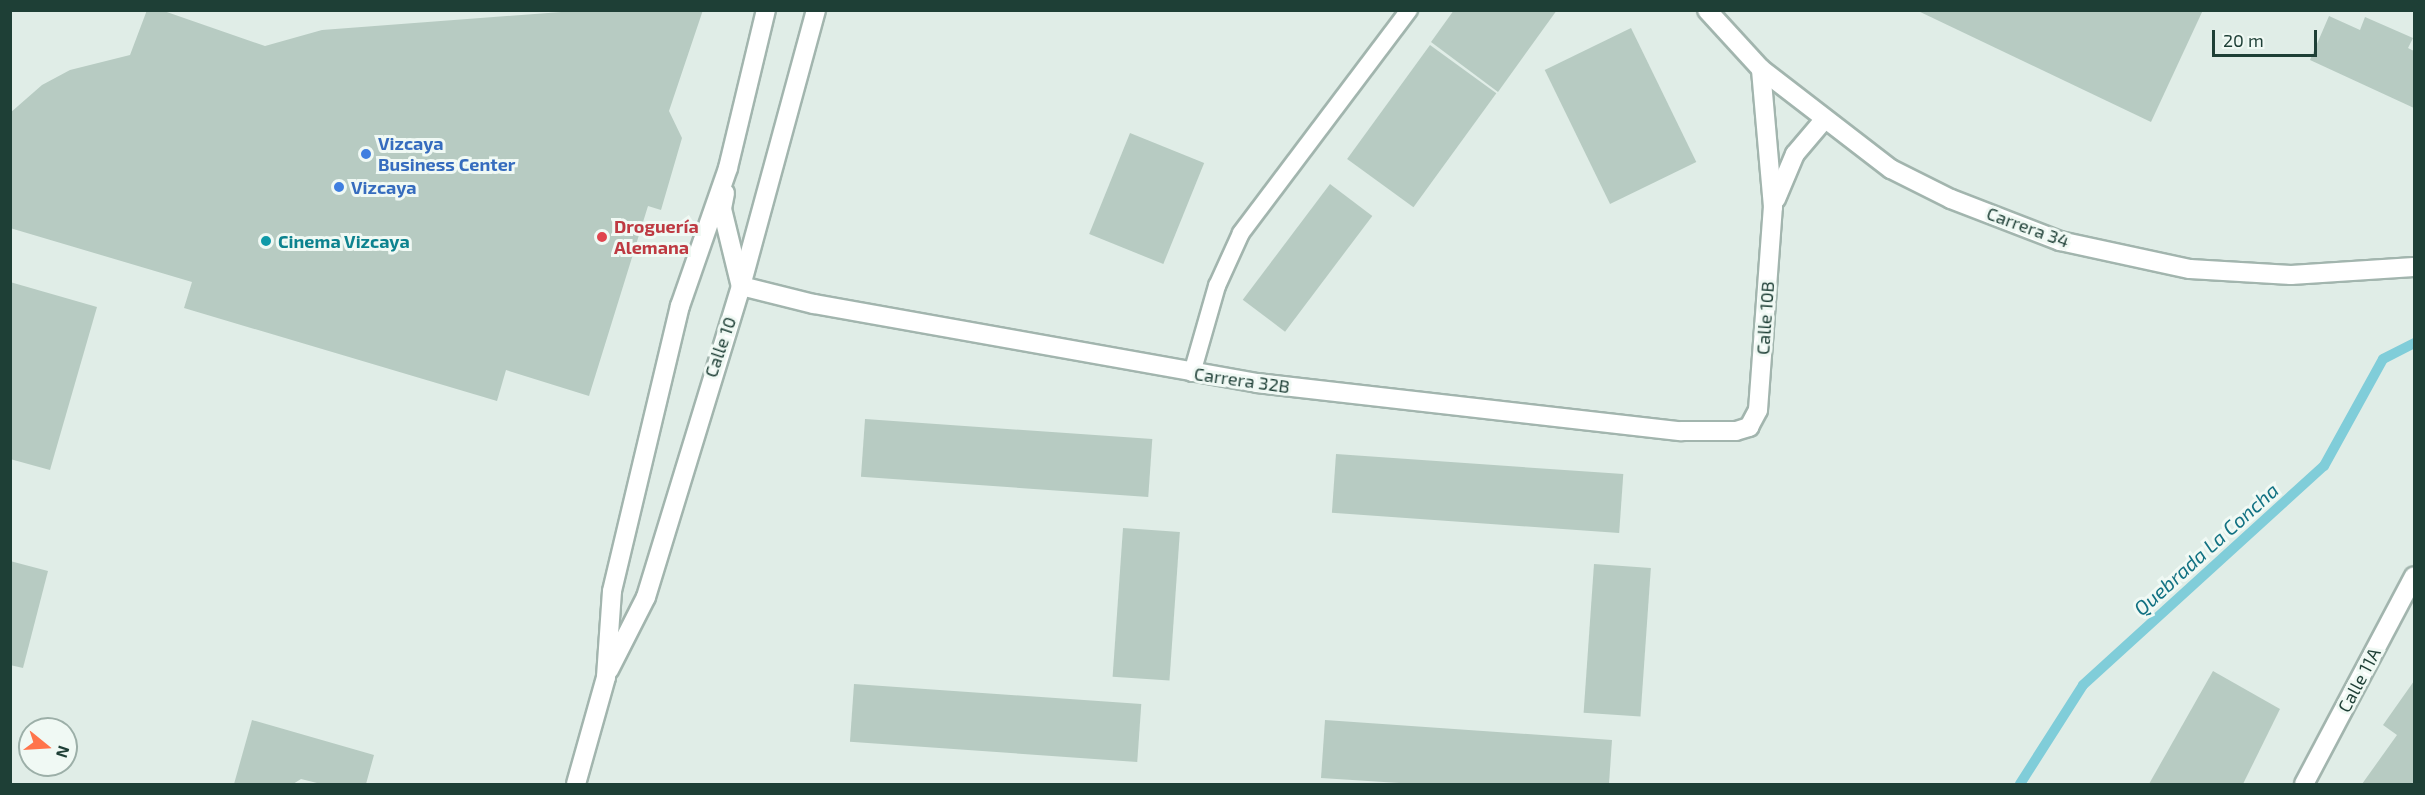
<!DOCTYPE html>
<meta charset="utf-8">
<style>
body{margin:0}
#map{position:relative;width:2425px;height:795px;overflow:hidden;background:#e0ede7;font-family:"Exo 2",sans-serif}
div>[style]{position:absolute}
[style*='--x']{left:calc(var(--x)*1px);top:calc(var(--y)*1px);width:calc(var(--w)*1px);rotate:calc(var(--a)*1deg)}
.stream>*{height:10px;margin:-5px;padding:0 5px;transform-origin:5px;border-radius:5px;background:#80cdd9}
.building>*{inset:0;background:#b7cbc2;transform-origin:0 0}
.roads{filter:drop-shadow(2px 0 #a2b5ae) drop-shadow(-2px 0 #a2b5ae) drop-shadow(0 2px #a2b5ae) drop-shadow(0 -2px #a2b5ae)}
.lane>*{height:16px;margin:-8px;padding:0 8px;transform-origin:8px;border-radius:8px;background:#fff}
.street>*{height:18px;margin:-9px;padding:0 9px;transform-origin:9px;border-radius:9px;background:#fff}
.secondary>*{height:18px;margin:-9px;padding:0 9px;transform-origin:9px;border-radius:9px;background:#fff}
.dots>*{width:16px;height:16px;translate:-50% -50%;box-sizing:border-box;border:3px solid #f0f9f4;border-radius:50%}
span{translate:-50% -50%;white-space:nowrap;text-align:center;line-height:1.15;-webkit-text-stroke:6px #f0f9f4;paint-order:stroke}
.shop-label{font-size:18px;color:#366cbe;font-weight:700}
.left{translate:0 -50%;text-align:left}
.health-label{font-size:18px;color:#be3a42;font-weight:700}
.street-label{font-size:18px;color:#1e3f36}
.culture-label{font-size:18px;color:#0d838f;font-weight:700}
.water-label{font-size:20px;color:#117182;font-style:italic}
.frame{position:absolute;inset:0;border:12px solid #1e3f36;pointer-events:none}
.north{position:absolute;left:18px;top:717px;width:60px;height:60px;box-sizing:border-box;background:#f0f9f4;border:2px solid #9cafa8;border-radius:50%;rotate:108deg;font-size:16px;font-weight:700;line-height:24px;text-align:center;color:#1e3f36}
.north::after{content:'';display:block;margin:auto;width:21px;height:27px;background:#ff744b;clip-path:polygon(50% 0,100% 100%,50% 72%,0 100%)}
.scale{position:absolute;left:2212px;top:30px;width:105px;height:27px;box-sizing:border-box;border:3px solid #1e3f36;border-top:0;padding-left:8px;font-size:18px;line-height:21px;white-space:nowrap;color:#1e3f36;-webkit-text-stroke:4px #f0f9f4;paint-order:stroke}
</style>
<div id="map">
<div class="stream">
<div style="--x:2020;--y:784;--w:117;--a:-57.5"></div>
<div style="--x:2083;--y:685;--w:326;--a:-42.3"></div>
<div style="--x:2324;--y:466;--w:122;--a:-61.1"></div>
<div style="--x:2383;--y:359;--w:35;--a:-27"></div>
</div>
<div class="building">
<div style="clip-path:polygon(147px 10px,161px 10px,265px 46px,322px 30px,588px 10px,703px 10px,669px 111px,682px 138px,661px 210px,648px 206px,589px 396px,506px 370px,497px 401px,184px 308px,192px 282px,10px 228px,10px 113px,42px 85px,70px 70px,130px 55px)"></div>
<div style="clip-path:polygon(1454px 10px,1557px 10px,1498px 92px,1431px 42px)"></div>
<div style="clip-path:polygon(1916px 10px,2203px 10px,2151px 122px)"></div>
<div style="clip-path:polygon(2329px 16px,2360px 30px,2365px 17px,2413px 38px,2408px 48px,2414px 51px,2414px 108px,2310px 60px)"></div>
<div style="left:1631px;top:28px;width:149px;height:96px;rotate:64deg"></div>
<div style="left:1430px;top:45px;width:82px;height:141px;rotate:36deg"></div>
<div style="left:1130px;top:133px;width:80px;height:109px;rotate:22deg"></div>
<div style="left:1330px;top:184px;width:53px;height:145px;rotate:37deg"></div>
<div style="clip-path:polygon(10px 282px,97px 307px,50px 470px,10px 459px)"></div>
<div style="left:865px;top:419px;width:288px;height:58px;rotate:4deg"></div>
<div style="left:1336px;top:454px;width:288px;height:59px;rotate:4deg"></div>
<div style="left:1123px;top:528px;width:57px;height:149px;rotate:4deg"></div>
<div style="clip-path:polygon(10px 561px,48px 571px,23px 668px,10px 665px)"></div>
<div style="left:1594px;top:564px;width:57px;height:149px;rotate:4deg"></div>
<div style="clip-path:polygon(2213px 671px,2280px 709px,2243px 784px,2149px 784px)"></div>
<div style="clip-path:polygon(2414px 681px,2414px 784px,2362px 784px,2397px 735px,2383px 725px)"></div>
<div style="left:854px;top:684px;width:288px;height:58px;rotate:4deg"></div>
<div style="clip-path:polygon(252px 720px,374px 755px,366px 784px,321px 784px,301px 779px,293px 784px,234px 784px)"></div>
<div style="clip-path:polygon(1325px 720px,1612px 740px,1609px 784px,1415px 784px,1321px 778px)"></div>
</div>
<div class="roads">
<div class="lane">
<div style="--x:1192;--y:373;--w:91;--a:-74"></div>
<div style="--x:1217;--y:286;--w:58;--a:-65.6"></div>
<div style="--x:1241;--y:233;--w:279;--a:-53"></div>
</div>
<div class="street">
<div style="--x:1707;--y:10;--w:80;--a:47.5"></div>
<div style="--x:1761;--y:69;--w:164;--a:37.6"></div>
<div style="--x:1891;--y:169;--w:67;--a:26.6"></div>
<div style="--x:1951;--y:199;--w:117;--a:21.1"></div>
<div style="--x:2060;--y:241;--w:133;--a:12.2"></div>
<div style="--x:2190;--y:269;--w:101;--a:3.4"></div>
<div style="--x:2291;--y:275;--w:123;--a:-3.7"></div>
<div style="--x:1776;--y:199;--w:49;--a:-67.1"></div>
<div style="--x:1795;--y:154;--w:43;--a:-49.7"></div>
<div style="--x:741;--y:286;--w:75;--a:13.9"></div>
<div style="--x:814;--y:304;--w:450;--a:10.1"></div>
<div style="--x:1257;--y:383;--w:427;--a:6.5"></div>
<div style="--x:1681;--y:431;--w:55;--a:0"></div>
<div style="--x:1736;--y:431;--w:14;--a:-17"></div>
<div style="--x:1749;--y:427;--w:19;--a:-62"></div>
<div style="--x:1758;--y:410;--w:204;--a:-85.8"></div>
<div style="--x:1773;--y:207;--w:139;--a:-95"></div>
<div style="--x:2304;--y:784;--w:235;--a:-62.1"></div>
</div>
<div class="secondary">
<div style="--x:725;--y:193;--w:16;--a:101"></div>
<div style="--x:722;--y:209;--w:76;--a:76.3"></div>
<div style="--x:609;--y:670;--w:82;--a:-63.1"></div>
<div style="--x:646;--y:597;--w:325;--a:-73"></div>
<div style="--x:741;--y:286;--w:286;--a:-74.8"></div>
<div style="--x:576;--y:784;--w:111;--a:-74.3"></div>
<div style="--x:606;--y:677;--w:86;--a:-86"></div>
<div style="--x:612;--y:591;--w:293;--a:-76.6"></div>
<div style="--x:680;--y:306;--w:146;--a:-70.8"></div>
<div style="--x:728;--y:168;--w:163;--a:-76.5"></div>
</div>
</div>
<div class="dots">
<div style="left:366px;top:154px;background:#3f7fe0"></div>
<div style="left:339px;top:187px;background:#3f7fe0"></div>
<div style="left:602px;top:237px;background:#e0444e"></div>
<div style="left:266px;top:241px;background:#0f9aa8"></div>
</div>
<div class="shop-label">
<span class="left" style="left:378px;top:154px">Vizcaya<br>Business Center</span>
<span class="left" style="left:351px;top:187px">Vizcaya</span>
</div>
<div class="health-label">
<span class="left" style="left:614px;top:237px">Droguería<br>Alemana</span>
</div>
<div class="street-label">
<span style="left:2028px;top:227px;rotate:20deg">Carrera 34</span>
<span style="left:1765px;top:318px;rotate:-86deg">Calle 10B</span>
<span style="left:720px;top:347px;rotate:-71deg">Calle 10</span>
<span style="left:1242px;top:380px;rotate:8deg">Carrera 32B</span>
<span style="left:2359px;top:680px;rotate:-62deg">Calle 11A</span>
</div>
<div class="culture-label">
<span class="left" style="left:278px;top:241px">Cinema Vizcaya</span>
</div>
<div class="water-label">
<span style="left:2206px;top:549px;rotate:-42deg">Quebrada La Concha</span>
</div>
<div class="frame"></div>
<div class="north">N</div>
<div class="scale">20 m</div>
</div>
